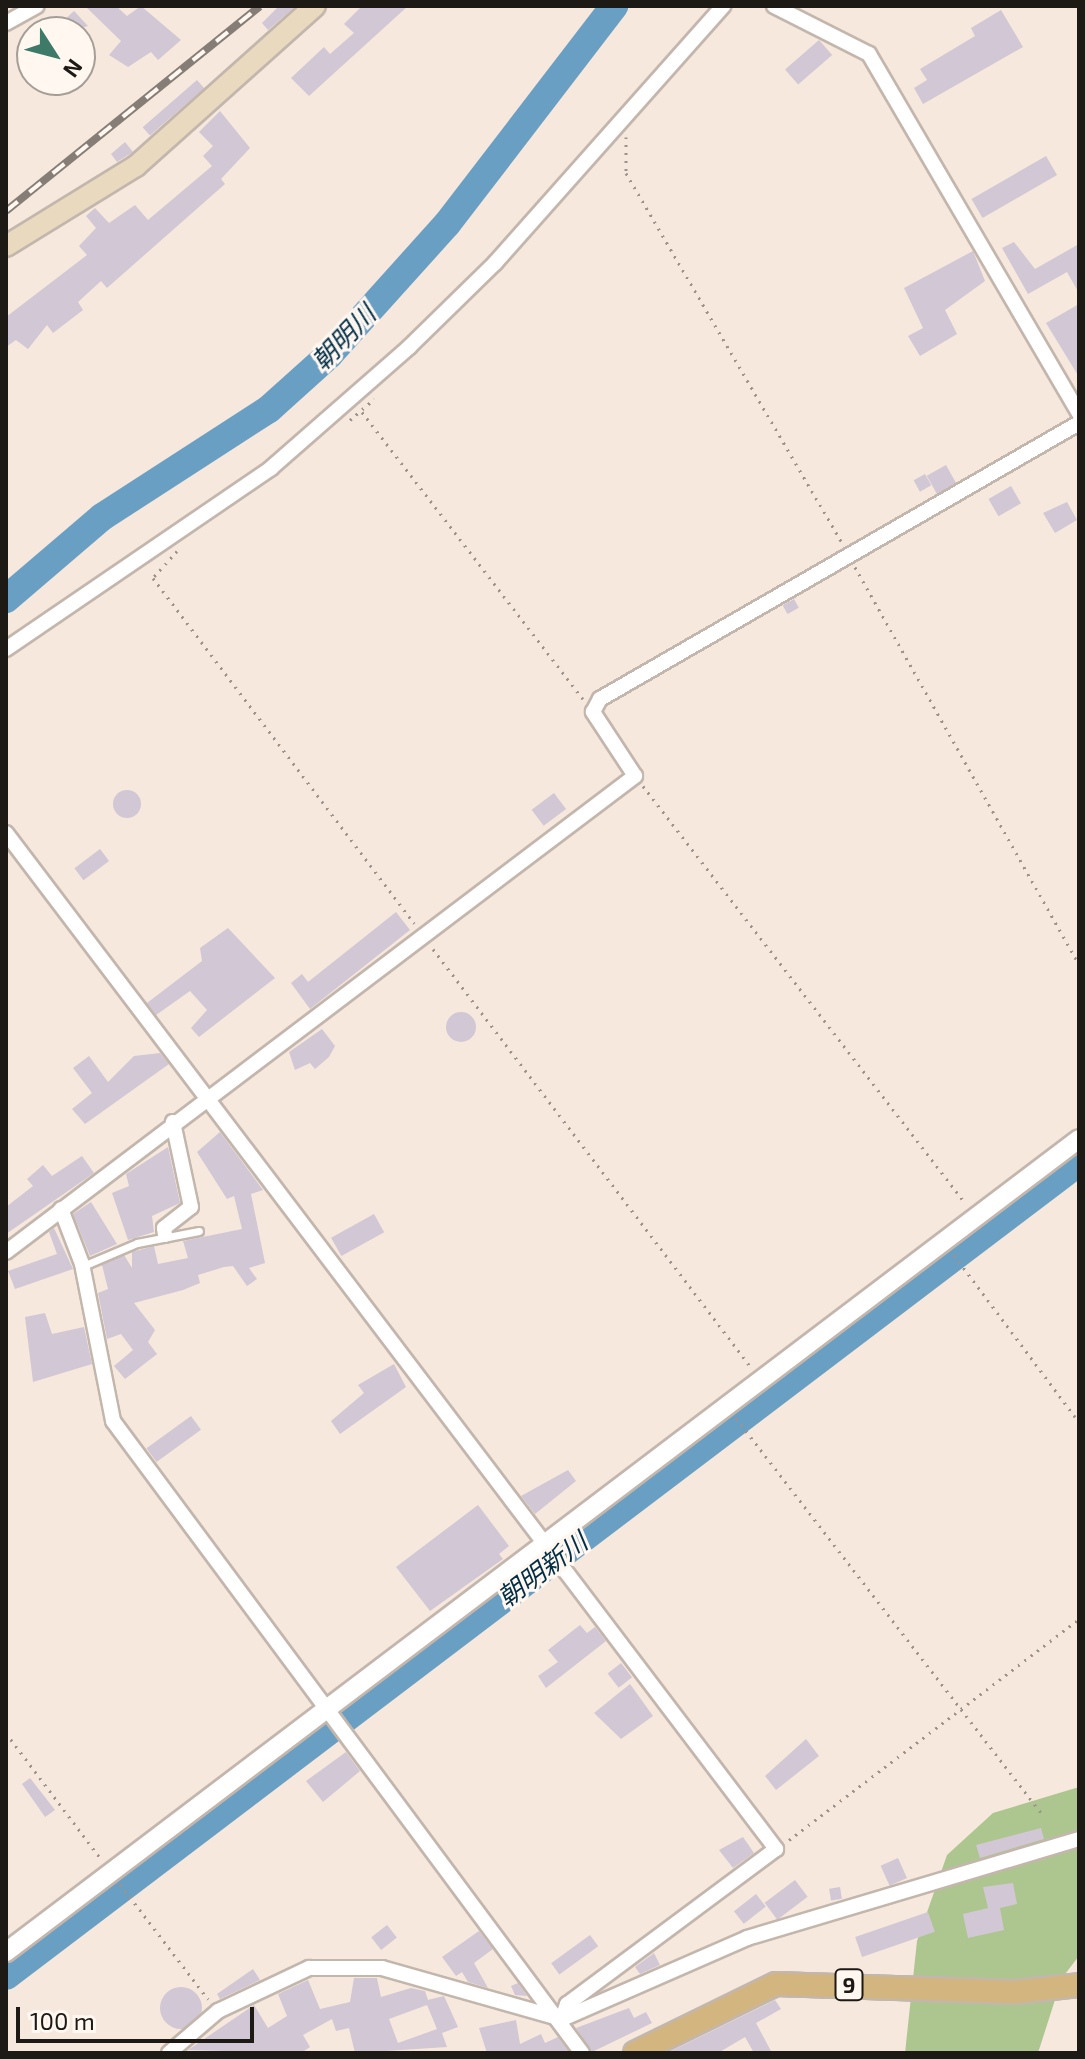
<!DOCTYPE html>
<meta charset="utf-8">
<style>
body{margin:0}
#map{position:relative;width:1085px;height:2059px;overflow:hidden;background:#f6e8dd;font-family:"Exo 2","Noto Sans JP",sans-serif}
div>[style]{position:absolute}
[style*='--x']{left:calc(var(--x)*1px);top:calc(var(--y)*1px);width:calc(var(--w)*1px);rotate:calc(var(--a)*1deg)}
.forest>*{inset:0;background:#adc68f}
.river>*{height:28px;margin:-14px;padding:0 14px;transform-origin:14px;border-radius:14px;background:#6a9fc4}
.building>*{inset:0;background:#d2c7d4;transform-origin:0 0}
.round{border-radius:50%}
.path>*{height:3px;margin-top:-1.5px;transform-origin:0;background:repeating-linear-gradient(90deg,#9d938b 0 2px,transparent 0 8px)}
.roads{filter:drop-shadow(2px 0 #c3b6ac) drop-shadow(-2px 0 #c3b6ac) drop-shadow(0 2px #c3b6ac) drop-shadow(0 -2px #c3b6ac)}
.service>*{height:7px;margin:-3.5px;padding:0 3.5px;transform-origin:3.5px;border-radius:3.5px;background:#fff}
.minor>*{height:14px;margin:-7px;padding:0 7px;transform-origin:7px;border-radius:7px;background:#fff}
.tertiary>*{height:18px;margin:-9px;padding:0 9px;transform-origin:9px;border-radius:9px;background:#fff}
.secondary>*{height:20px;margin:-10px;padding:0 10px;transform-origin:10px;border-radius:10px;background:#e9dabf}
.primary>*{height:22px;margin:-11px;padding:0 11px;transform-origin:11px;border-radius:11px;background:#d3b67f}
.rail>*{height:8px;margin-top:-4px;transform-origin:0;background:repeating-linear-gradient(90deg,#fff7f0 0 15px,#867d76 0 30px);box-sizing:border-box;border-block:2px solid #867d76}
span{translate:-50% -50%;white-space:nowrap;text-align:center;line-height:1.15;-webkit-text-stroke:6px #fff7f0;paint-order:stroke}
.shield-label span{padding:2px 6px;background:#fff7f0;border:2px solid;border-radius:6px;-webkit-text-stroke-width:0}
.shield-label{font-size:22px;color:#1d1915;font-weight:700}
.water-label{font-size:26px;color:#002e47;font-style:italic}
.frame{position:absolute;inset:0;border:8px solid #1d1915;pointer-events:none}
.north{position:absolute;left:16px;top:16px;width:80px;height:80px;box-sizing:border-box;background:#fff7f0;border:2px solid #a59e98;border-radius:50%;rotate:126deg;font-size:22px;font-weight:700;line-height:32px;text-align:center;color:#1d1915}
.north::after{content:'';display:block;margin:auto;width:28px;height:36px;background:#3d7b68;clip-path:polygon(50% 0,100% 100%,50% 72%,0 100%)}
.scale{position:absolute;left:16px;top:2007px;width:238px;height:36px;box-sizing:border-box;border:4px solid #1d1915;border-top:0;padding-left:10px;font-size:24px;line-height:28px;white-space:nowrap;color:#1d1915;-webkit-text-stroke:6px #fff7f0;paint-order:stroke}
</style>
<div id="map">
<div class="forest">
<div style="clip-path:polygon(1079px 1787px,1079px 1956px,1062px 1978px,1038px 2053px,905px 2053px,917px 1941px,947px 1855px,993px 1813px)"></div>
</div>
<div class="river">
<div style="--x:6;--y:599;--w:126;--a:-40.5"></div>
<div style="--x:102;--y:517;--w:199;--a:-32.9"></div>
<div style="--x:269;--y:409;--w:81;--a:-42"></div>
<div style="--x:329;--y:355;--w:176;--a:-48"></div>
<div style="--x:447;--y:224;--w:275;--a:-52.5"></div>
<div style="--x:6;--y:1976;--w:1347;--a:-37.18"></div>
</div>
<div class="building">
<div style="clip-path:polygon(85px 6px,116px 6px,127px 16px,141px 6px,181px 40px,158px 60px,151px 52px,128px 67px,109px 55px,121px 41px)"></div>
<div style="clip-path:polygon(279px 6px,296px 6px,268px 30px,262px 23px)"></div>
<div style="clip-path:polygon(362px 6px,408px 6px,309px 96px,291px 78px,324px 47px,330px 54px,354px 33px,344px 24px)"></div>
<div style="clip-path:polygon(1001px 10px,1023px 47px,923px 104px,914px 88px,927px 80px,920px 69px,975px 36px,971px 28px)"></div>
<div style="clip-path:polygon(74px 11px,88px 26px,69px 32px,61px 23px)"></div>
<div style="left:819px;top:40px;width:20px;height:45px;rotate:49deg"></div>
<div style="left:197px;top:80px;width:11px;height:72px;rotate:49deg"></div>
<div style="clip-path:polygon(220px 111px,250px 148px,221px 179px,225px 184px,107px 288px,101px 281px,78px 302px,83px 310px,53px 333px,47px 325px,28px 349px,16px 340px,6px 347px,6px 317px,87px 255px,79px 246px,96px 228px,86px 216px,95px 208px,109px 223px,135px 205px,148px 220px,212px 166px,203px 156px,213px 146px,199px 132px)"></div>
<div style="clip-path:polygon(125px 142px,133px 152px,117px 162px,111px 154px)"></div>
<div style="left:1046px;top:156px;width:22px;height:86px;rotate:60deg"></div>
<div style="clip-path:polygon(1014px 242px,1035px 269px,1079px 244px,1079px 293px,1067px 272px,1028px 294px,1002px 248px)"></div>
<div style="clip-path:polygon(973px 251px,985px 281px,945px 310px,957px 334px,920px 356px,908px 336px,923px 328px,904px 288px)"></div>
<div style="clip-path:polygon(1079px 304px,1079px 377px,1046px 323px)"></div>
<div style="left:946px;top:465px;width:21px;height:22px;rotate:61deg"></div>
<div style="left:925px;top:474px;width:13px;height:13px;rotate:61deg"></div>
<div style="left:1011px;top:486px;width:20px;height:26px;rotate:60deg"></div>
<div style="clip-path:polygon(1067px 502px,1077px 520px,1055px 533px,1043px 513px)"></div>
<div style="left:794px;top:599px;width:10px;height:13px;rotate:61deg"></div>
<div class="round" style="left:113px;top:790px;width:28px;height:28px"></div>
<div style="left:554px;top:793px;width:20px;height:28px;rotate:53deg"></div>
<div style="left:100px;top:849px;width:15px;height:32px;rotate:53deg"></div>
<div style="clip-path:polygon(396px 912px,410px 930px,310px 1009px,291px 983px,302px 974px,308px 982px)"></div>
<div style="clip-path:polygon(228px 928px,275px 978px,199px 1037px,191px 1028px,207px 1010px,190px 991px,156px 1015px,147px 1003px,202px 961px,200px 948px)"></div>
<div class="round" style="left:446px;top:1012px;width:30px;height:30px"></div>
<div style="clip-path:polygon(322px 1029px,335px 1046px,329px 1057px,315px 1069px,310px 1063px,295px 1070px,289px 1052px)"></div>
<div style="clip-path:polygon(160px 1053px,169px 1064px,85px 1124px,72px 1109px,92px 1093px,73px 1068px,89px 1056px,108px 1082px,134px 1056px)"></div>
<div style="clip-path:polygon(220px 1132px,263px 1190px,251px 1194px,265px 1263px,249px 1268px,257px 1279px,247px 1286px,233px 1266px,224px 1267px,198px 1275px,200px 1283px,183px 1290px,134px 1303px,155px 1330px,148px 1342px,157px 1354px,125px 1379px,114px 1366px,133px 1350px,121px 1334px,107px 1339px,98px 1293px,108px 1289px,102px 1265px,124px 1255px,132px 1268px,132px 1252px,154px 1246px,158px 1264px,188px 1258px,183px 1241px,242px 1229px,234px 1196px,227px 1199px,197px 1152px)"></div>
<div style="clip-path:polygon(168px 1147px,180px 1203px,152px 1216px,154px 1232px,128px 1240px,112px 1193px,129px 1186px,126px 1174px)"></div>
<div style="clip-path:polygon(82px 1156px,94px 1173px,6px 1234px,6px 1207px,33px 1186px,27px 1179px,43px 1165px,52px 1176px)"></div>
<div style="clip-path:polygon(91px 1202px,117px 1244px,90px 1256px,73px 1214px)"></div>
<div style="left:374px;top:1214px;width:21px;height:49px;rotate:61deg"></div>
<div style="clip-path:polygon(54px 1228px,73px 1269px,15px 1289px,8px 1271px,57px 1254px,49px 1232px)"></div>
<div style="clip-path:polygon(45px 1313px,52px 1334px,84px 1327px,92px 1364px,33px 1382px,25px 1317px)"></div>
<div style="clip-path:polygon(394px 1364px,406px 1387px,340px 1434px,331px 1421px,364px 1393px,358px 1385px)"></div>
<div style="left:191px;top:1416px;width:17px;height:55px;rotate:54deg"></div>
<div style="clip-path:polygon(568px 1470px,576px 1481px,535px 1514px,521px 1496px)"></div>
<div style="clip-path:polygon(478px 1505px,509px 1546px,499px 1554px,503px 1559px,430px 1611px,396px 1567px)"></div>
<div style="clip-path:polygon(580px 1625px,587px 1633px,595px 1627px,606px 1641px,546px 1688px,538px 1676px,558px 1662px,548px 1650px)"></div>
<div style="left:621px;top:1663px;width:18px;height:17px;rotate:52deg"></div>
<div style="clip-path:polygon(630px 1684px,653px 1716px,621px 1739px,594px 1713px)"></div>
<div style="clip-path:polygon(806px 1739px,819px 1756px,776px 1790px,765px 1776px)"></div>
<div style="clip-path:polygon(346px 1752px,360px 1771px,323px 1802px,306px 1781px)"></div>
<div style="clip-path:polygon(30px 1778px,55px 1810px,45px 1817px,22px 1784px)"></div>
<div style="clip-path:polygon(1041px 1828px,1044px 1839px,980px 1858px,976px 1845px)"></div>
<div style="clip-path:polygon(743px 1837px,754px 1853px,733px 1868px,719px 1850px)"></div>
<div style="left:898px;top:1858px;width:22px;height:19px;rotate:66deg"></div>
<div style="left:795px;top:1880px;width:21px;height:38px;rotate:53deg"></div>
<div style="clip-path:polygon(1013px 1883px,1017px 1904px,1000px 1908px,1004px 1930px,968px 1938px,963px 1914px,988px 1908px,983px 1887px)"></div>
<div style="left:840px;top:1887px;width:12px;height:11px;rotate:81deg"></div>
<div style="left:756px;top:1894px;width:16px;height:28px;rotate:52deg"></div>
<div style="left:928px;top:1912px;width:21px;height:77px;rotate:71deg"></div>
<div style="left:387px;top:1925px;width:16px;height:20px;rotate:52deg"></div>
<div style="clip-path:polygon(479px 1931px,493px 1949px,474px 1963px,488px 1988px,468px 1982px,462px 1972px,456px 1976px,442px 1957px)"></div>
<div style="left:590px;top:1935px;width:14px;height:48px;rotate:54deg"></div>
<div style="clip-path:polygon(654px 1953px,660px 1965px,640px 1974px,635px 1967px)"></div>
<div style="clip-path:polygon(253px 1969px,260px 1980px,220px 1999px,217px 1994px)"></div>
<div style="clip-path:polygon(evenodd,354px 1978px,377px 1978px,381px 1997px,411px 1988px,425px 1991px,428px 2000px,444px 1996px,458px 2027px,442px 2033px,447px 2047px,355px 2053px,349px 2028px,336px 2031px,332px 2019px,303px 2035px,310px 2047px,301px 2053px,188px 2050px,254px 2005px,268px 2028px,287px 2016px,278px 1994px,308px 1980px,320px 2009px,350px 2002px,354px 1978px,427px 2005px,437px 2029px,398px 2043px,389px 2019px,427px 2005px)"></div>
<div style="clip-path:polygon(518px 1983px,527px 1996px,515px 1995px,511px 1986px)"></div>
<div class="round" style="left:160px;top:1987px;width:42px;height:42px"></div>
<div style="clip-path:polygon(775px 2000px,781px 2009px,756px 2023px,772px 2053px,754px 2053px,745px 2037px,718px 2053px,667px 2053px)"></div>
<div style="clip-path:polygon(629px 2008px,634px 2018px,646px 2012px,652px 2023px,592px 2052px,576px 2028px)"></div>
<div style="clip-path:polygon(516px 2020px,520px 2044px,541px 2034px,545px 2043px,558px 2037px,570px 2053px,487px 2053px,479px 2028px)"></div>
</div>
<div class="path">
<div style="--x:626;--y:137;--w:36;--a:90"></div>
<div style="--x:626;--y:173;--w:428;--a:59.7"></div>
<div style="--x:362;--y:412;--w:362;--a:52.4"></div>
<div style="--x:350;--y:420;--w:32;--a:-41"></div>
<div style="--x:177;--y:551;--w:36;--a:132"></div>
<div style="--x:153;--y:578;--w:433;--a:52.9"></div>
<div style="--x:855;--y:567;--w:456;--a:60.6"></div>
<div style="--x:643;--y:786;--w:528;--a:52.31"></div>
<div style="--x:433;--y:949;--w:524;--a:52.76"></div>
<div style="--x:954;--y:1255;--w:209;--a:53.2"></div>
<div style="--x:736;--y:1418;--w:500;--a:52.31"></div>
<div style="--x:6;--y:1733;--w:158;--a:53"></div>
<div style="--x:789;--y:1840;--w:365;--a:-37.3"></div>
<div style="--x:120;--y:1884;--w:145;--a:52.6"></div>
</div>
<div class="roads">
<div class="service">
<div style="--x:83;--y:1266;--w:59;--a:-23.1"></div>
<div style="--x:137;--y:1243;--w:63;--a:-11"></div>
</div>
<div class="minor">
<div style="--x:774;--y:6;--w:106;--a:26.8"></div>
<div style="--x:869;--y:54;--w:416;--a:59.7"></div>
<div style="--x:6;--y:23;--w:35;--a:-29"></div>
<div style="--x:6;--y:649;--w:321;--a:-34.3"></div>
<div style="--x:271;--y:468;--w:184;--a:-41.2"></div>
<div style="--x:409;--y:347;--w:120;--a:-44.3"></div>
<div style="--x:495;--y:263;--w:344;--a:-48.4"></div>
<div style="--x:6;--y:833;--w:1275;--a:52.84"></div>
<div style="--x:776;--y:1849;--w:260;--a:143.4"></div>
<div style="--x:567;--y:2004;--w:16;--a:108"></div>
<div style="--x:61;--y:1209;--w:59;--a:69.1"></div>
<div style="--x:82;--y:1264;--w:160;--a:78.8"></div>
<div style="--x:113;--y:1421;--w:787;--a:53.42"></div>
<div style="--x:165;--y:1235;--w:7;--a:-98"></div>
<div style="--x:164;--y:1228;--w:34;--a:-38"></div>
<div style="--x:191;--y:1207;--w:87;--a:-102"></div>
<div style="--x:6;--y:1252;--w:789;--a:-37.12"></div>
<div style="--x:635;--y:776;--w:77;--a:-123.3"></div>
<div style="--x:593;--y:712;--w:15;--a:-62"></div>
<div style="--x:600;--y:699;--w:553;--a:-29.95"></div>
<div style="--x:169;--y:2053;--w:65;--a:-40.6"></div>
<div style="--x:218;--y:2011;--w:101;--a:-25.3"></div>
<div style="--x:309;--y:1968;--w:73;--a:0"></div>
<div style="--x:382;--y:1968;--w:187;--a:15.8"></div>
<div style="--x:562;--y:2019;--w:202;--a:-23.6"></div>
<div style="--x:747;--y:1938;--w:346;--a:-16.6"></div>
</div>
<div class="tertiary">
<div style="--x:6;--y:1952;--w:1346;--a:-37.15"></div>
</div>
<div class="secondary">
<div style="--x:6;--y:246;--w:153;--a:-31.6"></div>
<div style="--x:136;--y:166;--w:240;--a:-41.8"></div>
</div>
<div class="primary">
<div style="--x:635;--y:2053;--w:157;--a:-26.1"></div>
<div style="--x:776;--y:1984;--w:239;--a:1.9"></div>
<div style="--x:1015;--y:1992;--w:64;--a:-6.2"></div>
</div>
</div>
<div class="rail">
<div style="--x:6;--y:211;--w:326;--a:-38.9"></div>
</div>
<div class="shield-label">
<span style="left:849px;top:1985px">9</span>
</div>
<div class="water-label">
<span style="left:343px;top:337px;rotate:-46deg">朝明川</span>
<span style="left:542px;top:1569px;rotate:-37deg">朝明新川</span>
</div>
<div class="frame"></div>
<div class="north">N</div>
<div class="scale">100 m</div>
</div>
